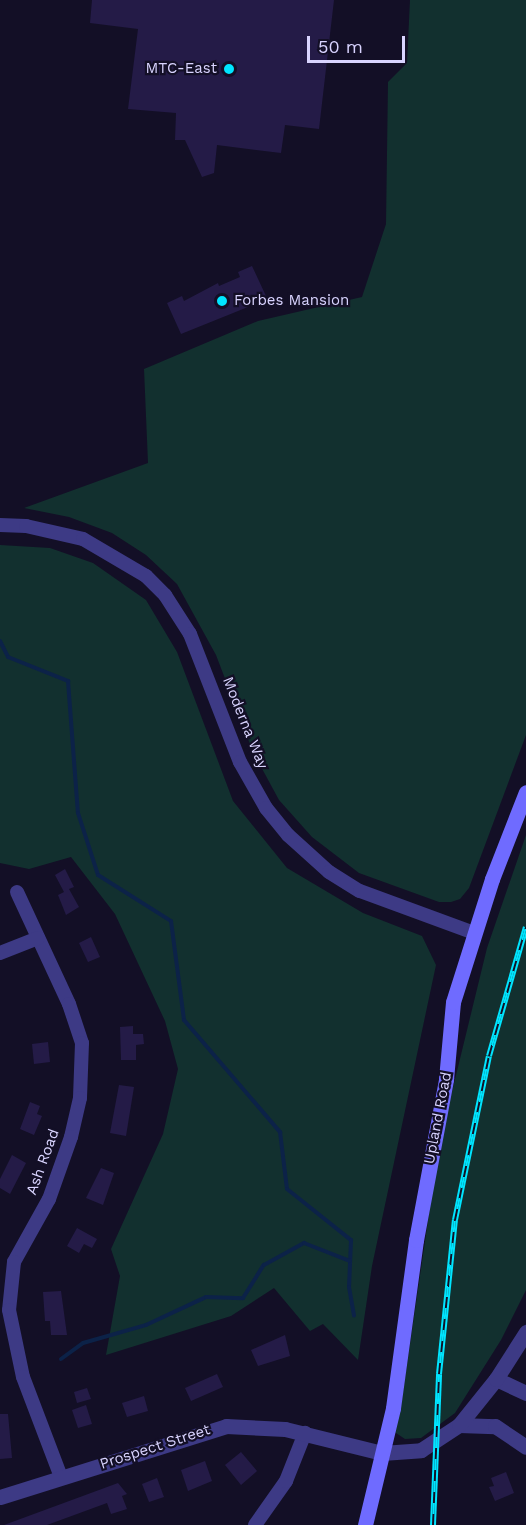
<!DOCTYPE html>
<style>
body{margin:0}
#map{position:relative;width:526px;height:1525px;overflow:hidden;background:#130f26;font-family:"Work Sans",sans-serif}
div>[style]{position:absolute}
.green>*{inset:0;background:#12302f}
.stream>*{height:4px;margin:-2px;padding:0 2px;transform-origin:2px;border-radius:2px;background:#0c2248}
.building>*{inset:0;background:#241b47}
.minor>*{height:14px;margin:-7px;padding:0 7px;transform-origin:7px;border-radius:7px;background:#3d3a85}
.tertiary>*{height:15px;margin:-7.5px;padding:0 7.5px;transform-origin:7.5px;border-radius:7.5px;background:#3d3a85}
.secondary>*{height:15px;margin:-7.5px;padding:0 7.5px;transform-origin:7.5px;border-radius:7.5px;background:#6f6bff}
.rail>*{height:6px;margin-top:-3px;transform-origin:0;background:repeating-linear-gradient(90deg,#130f26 0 11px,#00e5ff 0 22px);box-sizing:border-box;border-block:2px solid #00e5ff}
.dots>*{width:16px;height:16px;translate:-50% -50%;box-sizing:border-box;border:3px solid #130f26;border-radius:50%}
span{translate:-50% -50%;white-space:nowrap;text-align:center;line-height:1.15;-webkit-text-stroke:4.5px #130f26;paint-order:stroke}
.poi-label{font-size:15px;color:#d9d4ff}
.right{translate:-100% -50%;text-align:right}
.left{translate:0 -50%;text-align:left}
.street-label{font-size:15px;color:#d9d4ff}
.scale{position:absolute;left:307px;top:36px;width:98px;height:27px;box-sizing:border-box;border:3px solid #d9d4ff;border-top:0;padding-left:8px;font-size:18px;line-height:21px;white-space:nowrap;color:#d9d4ff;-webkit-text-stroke:4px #130f26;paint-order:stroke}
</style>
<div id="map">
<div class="green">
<i style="clip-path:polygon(410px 0,526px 0,526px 735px,469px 888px,460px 899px,451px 902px,439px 902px,359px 873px,312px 837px,279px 800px,253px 752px,216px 655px,177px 584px,146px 555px,112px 533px,69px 517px,24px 508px,148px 463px,144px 369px,258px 321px,362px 297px,386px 224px,388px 82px,407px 63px)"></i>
<i style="clip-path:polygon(0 545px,50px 548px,93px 563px,146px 600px,177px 652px,233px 801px,287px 868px,363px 913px,422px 936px,436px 965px,372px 1266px,358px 1360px,323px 1324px,310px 1331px,274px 1288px,231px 1316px,106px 1355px,120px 1276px,111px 1249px,163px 1134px,178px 1069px,165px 1021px,115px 914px,71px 857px,29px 869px,0 863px)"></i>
<i style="clip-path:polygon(526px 835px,526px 1290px,501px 1340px,455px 1413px,421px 1438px,405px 1439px,393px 1431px,400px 1413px,439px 1145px,487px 948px)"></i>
</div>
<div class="stream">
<i style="left:0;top:641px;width:18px;rotate:63deg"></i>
<i style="left:8px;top:657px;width:65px;rotate:21.8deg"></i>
<i style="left:68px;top:681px;width:132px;rotate:85.7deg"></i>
<i style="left:78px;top:813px;width:65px;rotate:72.1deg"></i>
<i style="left:98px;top:875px;width:86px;rotate:32.2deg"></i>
<i style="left:171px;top:921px;width:100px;rotate:82.5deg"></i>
<i style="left:184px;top:1020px;width:148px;rotate:49.4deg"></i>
<i style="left:280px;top:1132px;width:57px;rotate:83deg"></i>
<i style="left:287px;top:1189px;width:82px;rotate:38.6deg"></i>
<i style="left:351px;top:1240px;width:47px;rotate:92.4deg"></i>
<i style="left:349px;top:1287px;width:29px;rotate:80deg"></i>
<i style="left:61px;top:1359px;width:27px;rotate:-36deg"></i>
<i style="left:83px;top:1343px;width:66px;rotate:-15.9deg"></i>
<i style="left:146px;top:1325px;width:66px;rotate:-25deg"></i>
<i style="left:206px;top:1297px;width:37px;rotate:2deg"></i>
<i style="left:243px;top:1298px;width:39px;rotate:-58deg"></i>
<i style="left:264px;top:1265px;width:46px;rotate:-28.8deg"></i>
<i style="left:304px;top:1243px;width:49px;rotate:21.4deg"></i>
</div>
<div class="building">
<i style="clip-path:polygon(92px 0,334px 0,319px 129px,285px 125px,281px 153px,217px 145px,214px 173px,202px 177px,185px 140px,175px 140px,176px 113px,128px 109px,138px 29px,90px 23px)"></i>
<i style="clip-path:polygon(252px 266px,266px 296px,246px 305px,248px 307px,181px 334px,167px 303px,182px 296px,184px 301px,218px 283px,219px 286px,240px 277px,238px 272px)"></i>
<i style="clip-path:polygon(65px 869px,74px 887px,69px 889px,79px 907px,66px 915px,58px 895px,64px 892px,55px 875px)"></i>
<i style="clip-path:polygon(91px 937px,100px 957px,88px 962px,79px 943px)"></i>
<i style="clip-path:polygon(133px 1026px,133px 1034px,143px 1034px,144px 1044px,136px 1045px,136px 1060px,121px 1060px,120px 1027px)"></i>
<i style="clip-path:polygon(48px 1042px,50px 1062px,34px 1064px,32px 1044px)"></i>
<i style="clip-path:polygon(119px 1085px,134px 1087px,126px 1136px,110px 1133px)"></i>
<i style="clip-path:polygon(30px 1102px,40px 1106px,37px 1114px,42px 1116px,34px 1135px,20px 1129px)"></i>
<i style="clip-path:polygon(12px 1155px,26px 1163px,10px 1194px,0 1188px,0 1179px)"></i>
<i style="clip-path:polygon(101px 1168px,114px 1173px,103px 1205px,86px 1198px)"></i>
<i style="clip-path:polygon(77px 1228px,97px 1239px,92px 1248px,84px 1244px,79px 1253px,67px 1246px)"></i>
<i style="clip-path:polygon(61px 1291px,67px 1335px,51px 1335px,50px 1321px,45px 1321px,43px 1292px)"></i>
<i style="clip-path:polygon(285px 1335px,290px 1356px,258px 1366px,251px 1350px)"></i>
<i style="clip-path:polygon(217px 1374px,223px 1387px,191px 1401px,185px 1388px)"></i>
<i style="clip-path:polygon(87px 1388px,91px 1399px,77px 1403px,74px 1392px)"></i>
<i style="clip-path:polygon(144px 1396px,148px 1411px,127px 1417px,122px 1403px)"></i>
<i style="clip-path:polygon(86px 1405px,92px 1424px,78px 1428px,72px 1410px)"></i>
<i style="clip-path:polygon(0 1414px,8px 1414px,12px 1458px,0 1459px)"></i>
<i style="clip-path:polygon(241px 1452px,257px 1471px,241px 1485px,225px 1465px)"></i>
<i style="clip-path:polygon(205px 1461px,212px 1481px,188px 1491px,181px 1470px)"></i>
<i style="clip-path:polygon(506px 1472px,514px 1493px,495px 1501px,489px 1487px,494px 1486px,491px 1478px)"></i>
<i style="clip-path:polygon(157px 1478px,164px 1497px,149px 1502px,142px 1484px)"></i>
<i style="clip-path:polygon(118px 1483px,127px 1494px,122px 1496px,127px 1509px,111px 1514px,107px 1503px,47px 1525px,4px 1525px)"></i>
</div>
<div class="minor">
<i style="left:0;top:525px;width:26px;rotate:2deg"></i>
<i style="left:26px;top:526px;width:58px;rotate:12.8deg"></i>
<i style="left:83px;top:539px;width:73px;rotate:30.4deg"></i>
<i style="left:146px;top:576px;width:27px;rotate:45deg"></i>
<i style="left:165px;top:595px;width:46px;rotate:57.3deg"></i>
<i style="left:190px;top:634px;width:137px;rotate:68.7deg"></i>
<i style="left:240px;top:762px;width:53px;rotate:60.5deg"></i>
<i style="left:266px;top:808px;width:35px;rotate:51deg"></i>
<i style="left:288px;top:835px;width:55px;rotate:42.1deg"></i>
<i style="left:329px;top:872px;width:36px;rotate:32deg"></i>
<i style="left:360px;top:891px;width:121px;rotate:20.2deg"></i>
<i style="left:17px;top:892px;width:123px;rotate:65.1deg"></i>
<i style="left:69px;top:1004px;width:41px;rotate:71.6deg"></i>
<i style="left:82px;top:1043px;width:55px;rotate:92.1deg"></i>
<i style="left:80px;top:1098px;width:40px;rotate:103deg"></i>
<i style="left:71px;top:1137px;width:66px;rotate:109.5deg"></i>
<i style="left:49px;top:1199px;width:72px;rotate:119.1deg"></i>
<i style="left:14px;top:1262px;width:48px;rotate:95.9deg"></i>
<i style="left:9px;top:1310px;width:68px;rotate:78.2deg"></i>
<i style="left:23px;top:1377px;width:107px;rotate:69.2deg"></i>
<i style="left:0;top:953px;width:41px;rotate:-21.5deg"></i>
<i style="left:255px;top:1525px;width:54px;rotate:-54.8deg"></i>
<i style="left:286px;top:1481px;width:52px;rotate:-68.4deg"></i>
</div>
<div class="tertiary">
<i style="left:496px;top:1379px;width:33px;rotate:25deg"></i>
<i style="left:459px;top:1425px;width:36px;rotate:2deg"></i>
<i style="left:495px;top:1426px;width:37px;rotate:34deg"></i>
<i style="left:0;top:1497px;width:237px;rotate:-17.4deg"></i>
<i style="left:226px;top:1426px;width:59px;rotate:2.9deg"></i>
<i style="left:285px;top:1429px;width:100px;rotate:13.9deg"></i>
<i style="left:382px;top:1453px;width:39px;rotate:-4deg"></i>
<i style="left:421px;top:1450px;width:45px;rotate:-33.3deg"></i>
<i style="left:459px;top:1425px;width:59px;rotate:-51.2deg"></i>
<i style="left:496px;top:1379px;width:56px;rotate:-57.4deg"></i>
</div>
<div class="secondary">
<i style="left:365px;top:1525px;width:120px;rotate:-76.5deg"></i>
<i style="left:393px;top:1408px;width:170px;rotate:-82.2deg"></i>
<i style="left:416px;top:1240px;width:164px;rotate:-79.4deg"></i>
<i style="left:446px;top:1079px;width:77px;rotate:-84.8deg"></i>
<i style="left:453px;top:1002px;width:129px;rotate:-72.4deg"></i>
<i style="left:492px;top:879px;width:93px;rotate:-68.7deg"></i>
</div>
<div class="rail">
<i style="left:433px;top:1525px;width:151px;rotate:-87.7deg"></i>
<i style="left:439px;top:1374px;width:155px;rotate:-84.1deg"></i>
<i style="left:455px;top:1220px;width:167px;rotate:-78.3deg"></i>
<i style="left:489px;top:1056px;width:134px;rotate:-74deg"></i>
</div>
<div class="dots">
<i style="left:229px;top:69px;background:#00e5ff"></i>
<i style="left:222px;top:301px;background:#00e5ff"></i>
</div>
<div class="poi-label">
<span class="right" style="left:217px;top:69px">MTC-East</span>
<span class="left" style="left:234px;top:301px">Forbes Mansion</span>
</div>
<div class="street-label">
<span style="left:245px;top:723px;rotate:68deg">Moderna Way</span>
<span style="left:438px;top:1118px;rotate:-79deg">Upland Road</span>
<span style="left:43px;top:1162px;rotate:-70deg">Ash Road</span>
<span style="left:155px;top:1447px;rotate:-18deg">Prospect Street</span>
</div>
<div class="scale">50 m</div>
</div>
